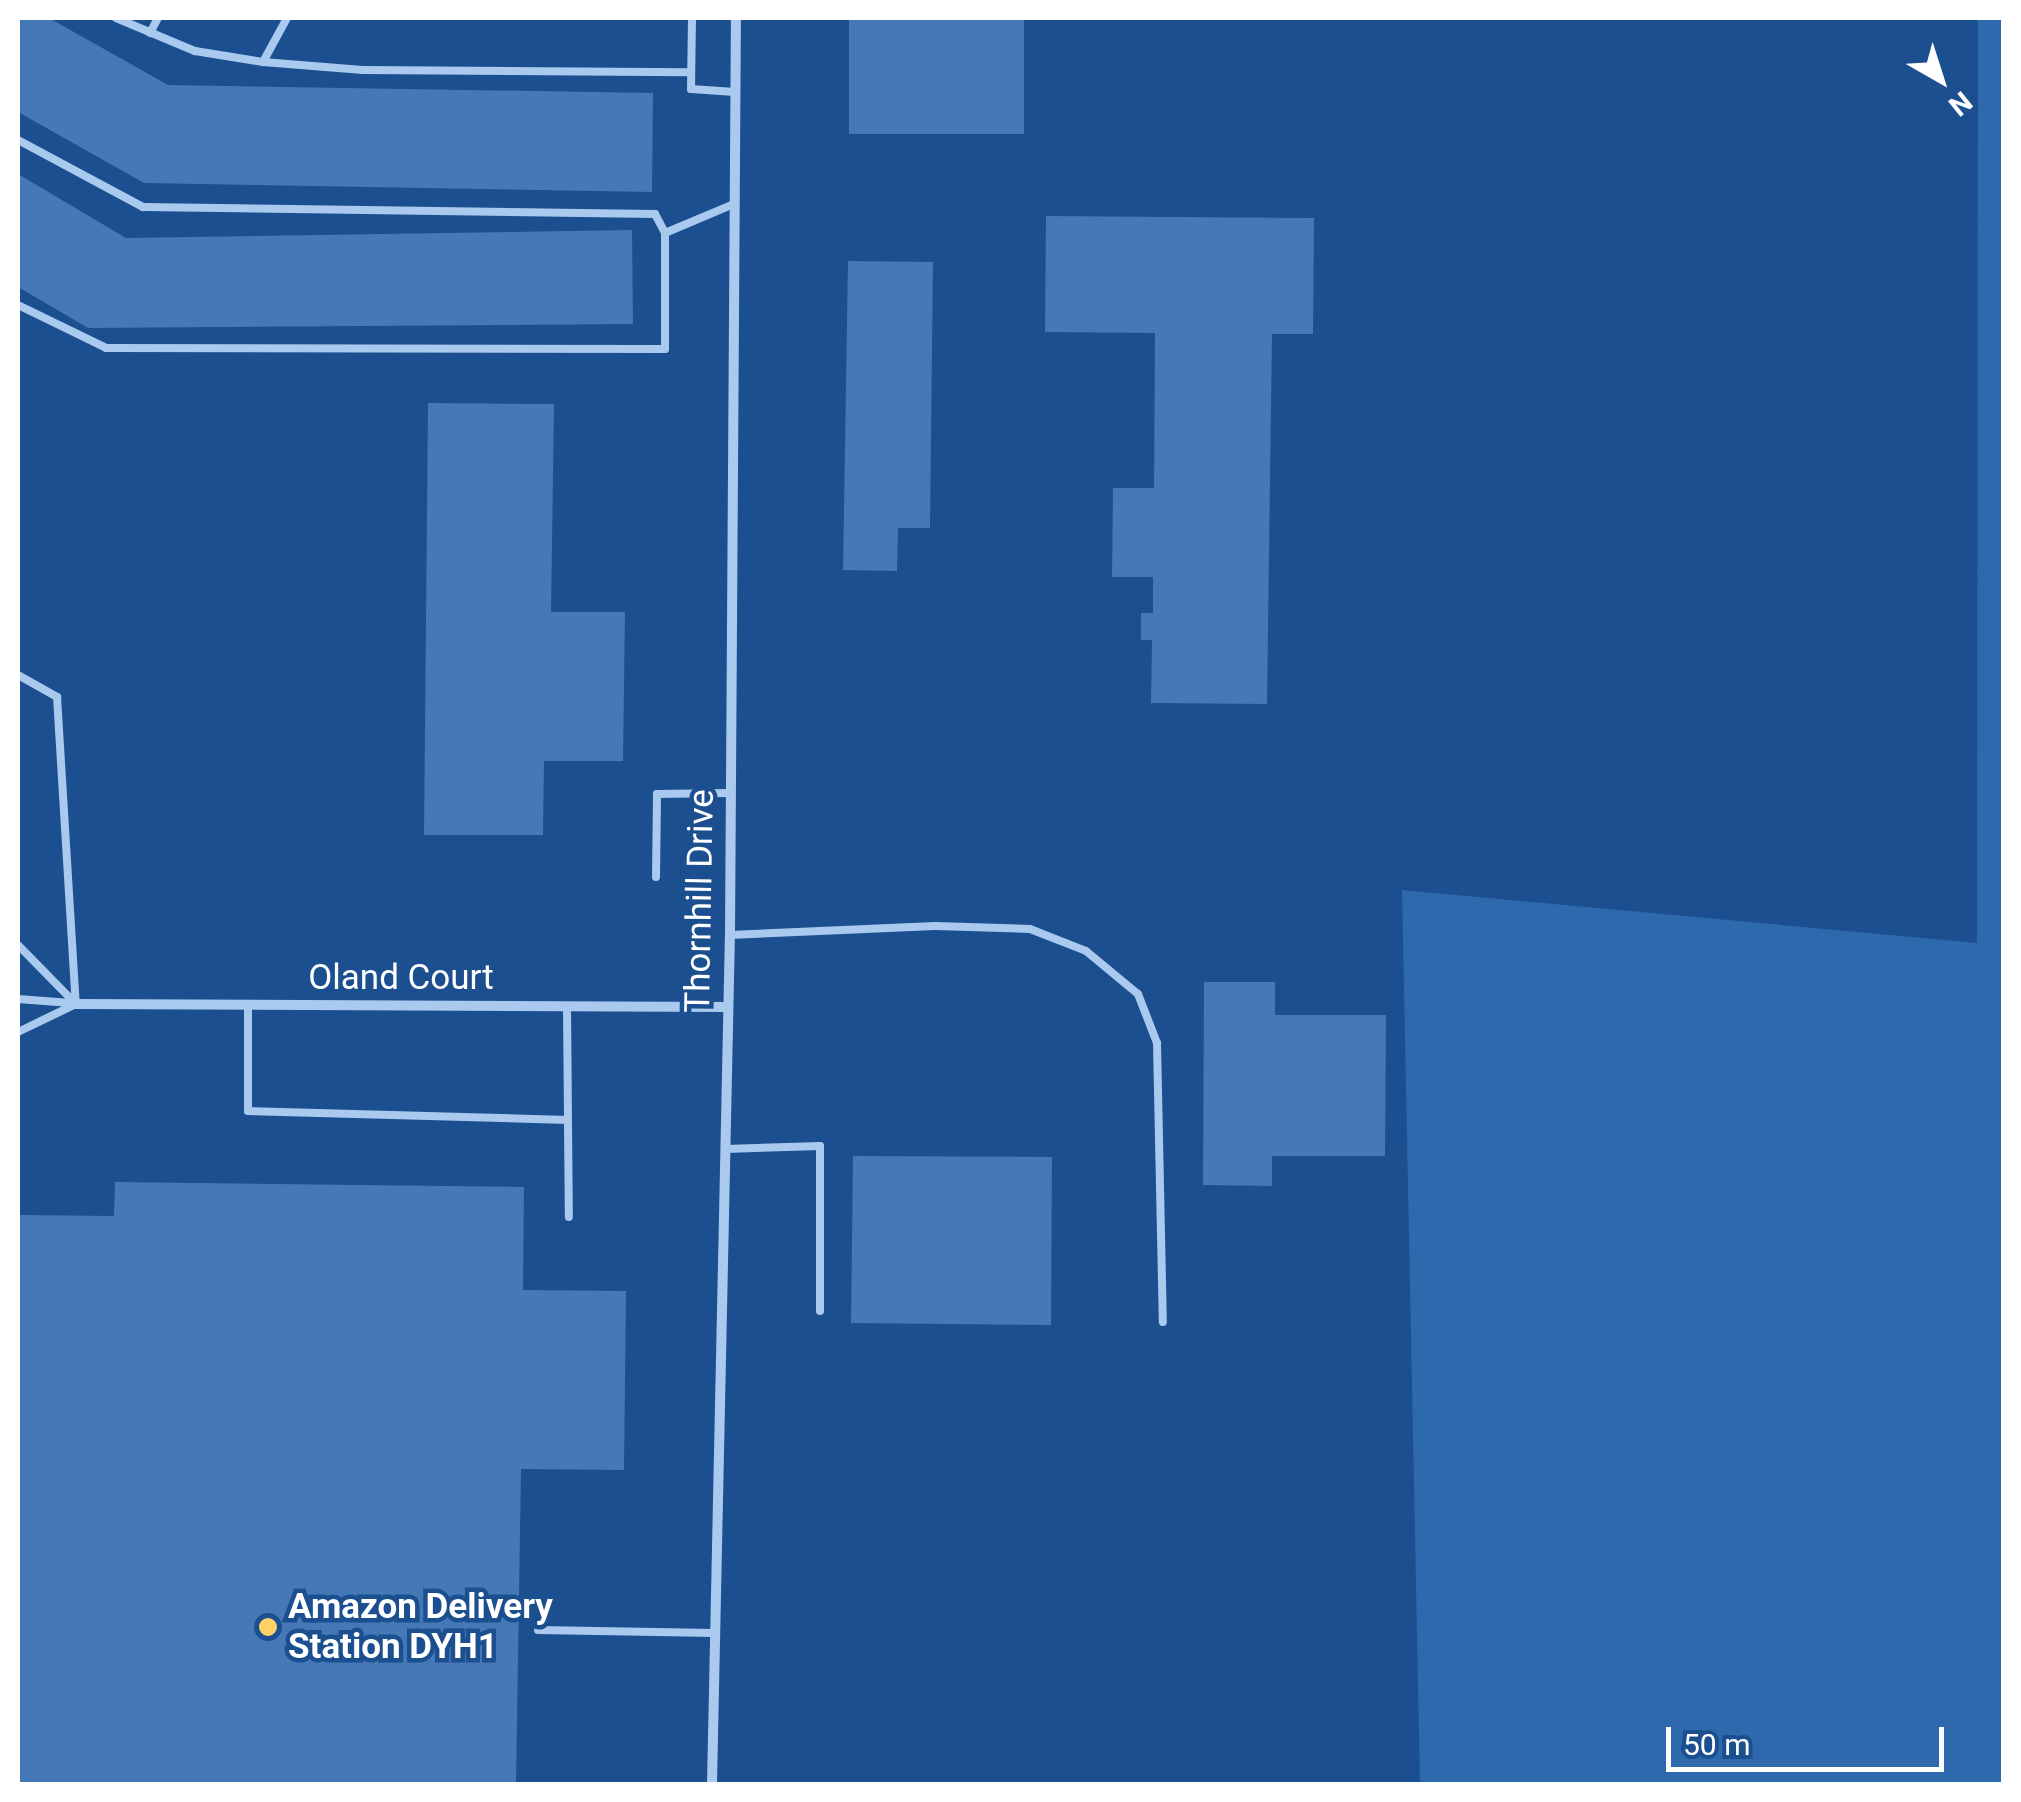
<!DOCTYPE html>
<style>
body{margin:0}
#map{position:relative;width:2021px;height:1802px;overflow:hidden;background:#1b4f8f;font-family:Roboto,sans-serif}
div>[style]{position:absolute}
.green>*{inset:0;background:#2e69ad}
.building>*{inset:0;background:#4478b7}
.service>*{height:8px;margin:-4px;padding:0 4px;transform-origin:4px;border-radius:4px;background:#a9c9ee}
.minor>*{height:10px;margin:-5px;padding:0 5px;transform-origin:5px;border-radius:5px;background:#a9c9ee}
.dots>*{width:28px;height:28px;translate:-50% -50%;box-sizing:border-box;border:5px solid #1b4f8f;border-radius:50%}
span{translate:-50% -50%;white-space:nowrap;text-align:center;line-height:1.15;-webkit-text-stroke:9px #1b4f8f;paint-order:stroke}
.street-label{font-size:35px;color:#fff}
.poi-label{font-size:35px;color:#fff;font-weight:700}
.left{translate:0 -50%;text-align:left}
.frame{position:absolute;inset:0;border:20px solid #fff;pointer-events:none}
.north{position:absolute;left:1891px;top:30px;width:100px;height:100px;-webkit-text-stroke:8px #1b4f8f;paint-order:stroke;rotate:141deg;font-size:28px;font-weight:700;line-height:40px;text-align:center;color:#fff}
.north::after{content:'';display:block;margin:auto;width:35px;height:45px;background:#fff;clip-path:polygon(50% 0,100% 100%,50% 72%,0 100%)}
.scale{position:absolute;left:1666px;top:1727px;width:278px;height:45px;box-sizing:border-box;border:5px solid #fff;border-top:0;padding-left:12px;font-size:30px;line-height:35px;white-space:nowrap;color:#fff;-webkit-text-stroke:8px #1b4f8f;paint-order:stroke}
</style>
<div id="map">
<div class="green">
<i style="clip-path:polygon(1978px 18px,2004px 18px,2003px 1784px,1420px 1784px,1402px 890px,1977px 943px)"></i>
</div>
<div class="building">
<i style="clip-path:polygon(18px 18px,49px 18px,168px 85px,653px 93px,652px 192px,144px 183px,18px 112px)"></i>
<i style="clip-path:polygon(849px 18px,1024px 18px,1024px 134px,849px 134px)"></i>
<i style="clip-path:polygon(18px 174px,126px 238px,632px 230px,633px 324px,88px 328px,18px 287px)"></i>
<i style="clip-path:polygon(1046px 216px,1314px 218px,1313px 334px,1272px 334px,1267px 704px,1151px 703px,1152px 640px,1141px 640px,1141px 613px,1153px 613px,1153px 577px,1112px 577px,1113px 488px,1154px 488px,1155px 333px,1045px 332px)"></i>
<i style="clip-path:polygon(848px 261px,933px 262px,930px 528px,898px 528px,897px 571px,843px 570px)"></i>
<i style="clip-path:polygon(428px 403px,554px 404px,551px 612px,625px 612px,623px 761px,544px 761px,543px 835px,424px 835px)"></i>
<i style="clip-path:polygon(1204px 982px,1275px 982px,1275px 1015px,1386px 1015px,1385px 1156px,1272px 1156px,1272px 1186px,1203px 1185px)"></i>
<i style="clip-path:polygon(853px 1156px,1052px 1157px,1051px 1325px,851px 1323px)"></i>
<i style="clip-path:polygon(115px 1182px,524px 1187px,523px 1290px,626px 1291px,624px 1470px,521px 1469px,516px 1784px,18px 1784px,18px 1215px,114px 1216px)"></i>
</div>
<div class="service">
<i style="left:116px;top:18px;width:86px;rotate:22.7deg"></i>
<i style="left:195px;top:51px;width:69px;rotate:9.2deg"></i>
<i style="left:263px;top:62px;width:100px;rotate:4.6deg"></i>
<i style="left:363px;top:70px;width:327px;rotate:0.4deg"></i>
<i style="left:692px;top:18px;width:71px;rotate:90.8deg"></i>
<i style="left:691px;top:89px;width:44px;rotate:3.9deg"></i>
<i style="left:150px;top:33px;width:17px;rotate:-62deg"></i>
<i style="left:263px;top:62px;width:50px;rotate:-61.4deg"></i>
<i style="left:18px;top:140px;width:142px;rotate:28.2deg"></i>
<i style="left:143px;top:207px;width:512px;rotate:0.78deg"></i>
<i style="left:655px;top:214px;width:21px;rotate:62deg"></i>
<i style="left:18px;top:305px;width:98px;rotate:26deg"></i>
<i style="left:106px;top:348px;width:559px;rotate:0.1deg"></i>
<i style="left:665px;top:349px;width:116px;rotate:-90deg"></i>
<i style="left:665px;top:233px;width:75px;rotate:-22.8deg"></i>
<i style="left:18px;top:675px;width:45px;rotate:29.4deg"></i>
<i style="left:57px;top:697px;width:308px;rotate:86.5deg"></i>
<i style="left:656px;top:877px;width:83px;rotate:-89.3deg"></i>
<i style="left:657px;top:794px;width:72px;rotate:-0.8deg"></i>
<i style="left:730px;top:935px;width:205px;rotate:-2.5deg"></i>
<i style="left:935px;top:926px;width:95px;rotate:1.8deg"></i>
<i style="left:1030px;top:929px;width:60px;rotate:21.4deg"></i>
<i style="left:1086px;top:951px;width:67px;rotate:39.6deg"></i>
<i style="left:1138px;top:994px;width:53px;rotate:68.8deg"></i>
<i style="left:1157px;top:1043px;width:279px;rotate:88.8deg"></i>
<i style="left:18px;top:945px;width:83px;rotate:45.5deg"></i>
<i style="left:18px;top:999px;width:53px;rotate:4.3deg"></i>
<i style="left:248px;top:1004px;width:107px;rotate:90deg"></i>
<i style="left:248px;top:1111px;width:320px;rotate:1.6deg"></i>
<i style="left:567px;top:1006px;width:211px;rotate:89.5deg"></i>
<i style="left:18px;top:1032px;width:64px;rotate:-25.8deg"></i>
<i style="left:725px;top:1149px;width:95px;rotate:-1.8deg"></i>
<i style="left:820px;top:1146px;width:165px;rotate:90deg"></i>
<i style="left:538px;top:1630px;width:177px;rotate:1deg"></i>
</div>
<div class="minor">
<i style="left:76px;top:1004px;width:650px;rotate:0.26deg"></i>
<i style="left:712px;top:1784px;width:849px;rotate:-88.79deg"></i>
<i style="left:730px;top:935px;width:917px;rotate:-89.63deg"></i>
</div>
<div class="dots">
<i style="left:268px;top:1627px;background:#ffd166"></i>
</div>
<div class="street-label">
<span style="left:700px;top:901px;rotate:-89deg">Thornhill Drive</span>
<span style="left:401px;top:978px">Oland Court</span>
</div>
<div class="poi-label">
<span class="left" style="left:288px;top:1627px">Amazon Delivery<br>Station DYH1</span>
</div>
<div class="frame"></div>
<div class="north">N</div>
<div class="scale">50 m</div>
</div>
